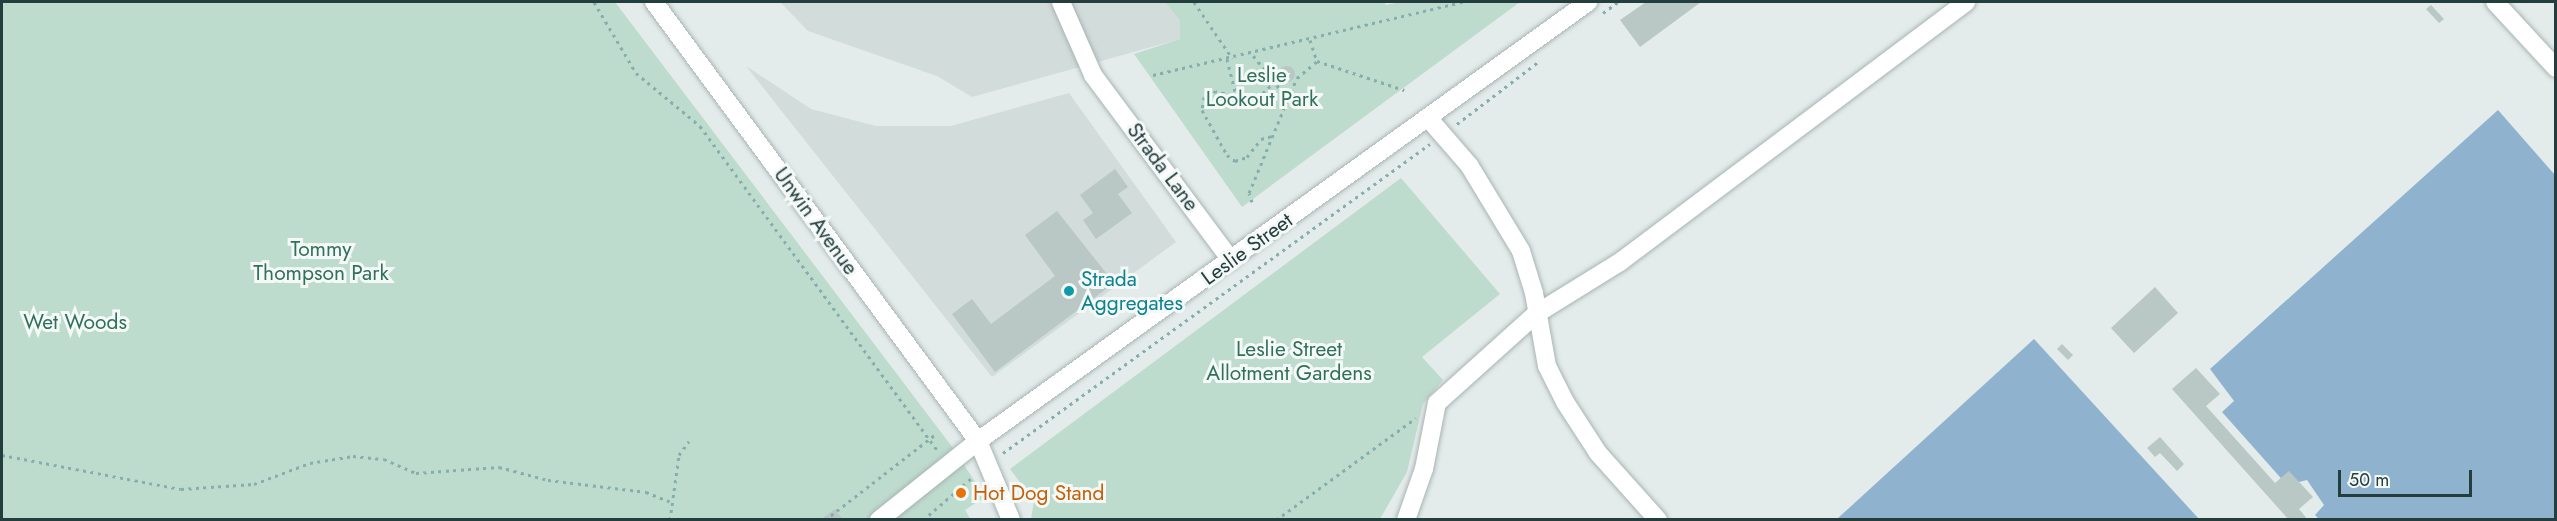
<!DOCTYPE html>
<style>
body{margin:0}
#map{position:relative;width:2557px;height:521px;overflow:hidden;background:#e4eceb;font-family:Jost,sans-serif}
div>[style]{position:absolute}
.built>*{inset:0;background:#d2dcda}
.green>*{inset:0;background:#bedcce}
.water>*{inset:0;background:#8fb3ce}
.building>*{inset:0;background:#b9c7c5}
.round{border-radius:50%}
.path>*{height:3px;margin-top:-1.5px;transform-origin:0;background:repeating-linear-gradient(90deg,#86aeac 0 3px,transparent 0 7.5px)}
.roads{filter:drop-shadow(0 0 2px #a7b4b3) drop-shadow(0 0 2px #a7b4b3)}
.minor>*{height:18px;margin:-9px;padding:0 9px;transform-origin:9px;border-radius:9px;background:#fff}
.path-bridge>*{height:3px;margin-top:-1.5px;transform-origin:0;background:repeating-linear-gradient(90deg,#86aeac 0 3px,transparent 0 7.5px)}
.dots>*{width:16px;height:16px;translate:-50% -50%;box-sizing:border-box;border:3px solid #f4f9f8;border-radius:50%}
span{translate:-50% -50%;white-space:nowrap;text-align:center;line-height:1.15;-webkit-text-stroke:6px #f4f9f8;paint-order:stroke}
.park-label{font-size:21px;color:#31715b}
.street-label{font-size:21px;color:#243d3d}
.culture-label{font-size:21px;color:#0d838f}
.left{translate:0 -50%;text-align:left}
.food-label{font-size:21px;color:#c56008}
.frame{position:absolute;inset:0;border:3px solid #243d3d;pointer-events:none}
.scale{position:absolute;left:2338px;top:470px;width:134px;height:27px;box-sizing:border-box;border:3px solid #243d3d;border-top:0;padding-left:8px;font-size:18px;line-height:21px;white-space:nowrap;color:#243d3d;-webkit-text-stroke:4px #f4f9f8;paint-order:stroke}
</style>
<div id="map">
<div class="built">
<i style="clip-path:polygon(780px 2px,1165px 2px,1180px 21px,1180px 39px,972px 97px,937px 76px,808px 31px)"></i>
<i style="clip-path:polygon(746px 66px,811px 109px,876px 126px,951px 126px,1069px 93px,1176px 242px,992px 377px)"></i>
</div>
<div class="green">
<i style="clip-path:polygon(2px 2px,615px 2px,953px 448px,985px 497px,965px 510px,971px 520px,2px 519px)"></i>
<i style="clip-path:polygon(1165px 2px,1384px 2px,1386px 5px,1401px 2px,1520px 2px,1242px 207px,1134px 54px,1180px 39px,1180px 21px)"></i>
<i style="clip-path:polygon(1401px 178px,1500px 294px,1422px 357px,1443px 380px,1423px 404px,1407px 472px,1380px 519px,1031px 519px,1034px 501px,1010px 469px)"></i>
</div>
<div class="water">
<i style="clip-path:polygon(2498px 110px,2555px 175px,2555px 519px,2319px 519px,2315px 515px,2324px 505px,2307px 480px,2287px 485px,2222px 412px,2234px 401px,2210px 369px)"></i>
<i style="clip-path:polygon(2034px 339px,2199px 519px,1837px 519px)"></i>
</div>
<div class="building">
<i style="clip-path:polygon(1646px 2px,1701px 2px,1640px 47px,1620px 20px)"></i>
<i style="clip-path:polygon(2431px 5px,2444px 19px,2439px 23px,2426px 9px)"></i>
<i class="round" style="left:1279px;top:66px;width:16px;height:16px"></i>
<i style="clip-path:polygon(1115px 169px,1128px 187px,1118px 194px,1132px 213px,1096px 239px,1083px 220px,1093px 213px,1080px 195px)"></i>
<i style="clip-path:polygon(1057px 211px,1114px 283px,995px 372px,952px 314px,972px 299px,991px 324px,1055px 276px,1025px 235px)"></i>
<i style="clip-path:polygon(2155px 287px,2178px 313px,2134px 353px,2111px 328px)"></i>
<i style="clip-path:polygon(2062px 344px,2073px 355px,2068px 360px,2057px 349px)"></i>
<i style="clip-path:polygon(2196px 368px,2220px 394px,2206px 406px,2275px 483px,2289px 471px,2313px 497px,2299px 509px,2308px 520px,2289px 520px,2172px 389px)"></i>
<i style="clip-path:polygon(2160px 437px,2184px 464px,2177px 471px,2160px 453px,2155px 457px,2147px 448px)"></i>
<i style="clip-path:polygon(835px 509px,843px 520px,820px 520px)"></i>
</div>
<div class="path">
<i style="left:594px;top:2px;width:82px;rotate:59.4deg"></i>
<i style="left:636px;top:73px;width:83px;rotate:39.6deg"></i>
<i style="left:700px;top:126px;width:404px;rotate:53.8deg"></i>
<i style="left:1194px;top:2px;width:68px;rotate:55.8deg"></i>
<i style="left:1603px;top:13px;width:19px;rotate:-36deg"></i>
<i style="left:1310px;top:40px;width:22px;rotate:72deg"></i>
<i style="left:1317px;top:61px;width:92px;rotate:18.4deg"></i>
<i style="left:1227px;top:59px;width:37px;rotate:76deg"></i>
<i style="left:1153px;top:75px;width:318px;rotate:-13.3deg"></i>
<i style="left:1257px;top:98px;width:11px;rotate:175deg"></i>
<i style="left:1246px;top:99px;width:31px;rotate:-165deg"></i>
<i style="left:1216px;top:91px;width:13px;rotate:153deg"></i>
<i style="left:1204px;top:97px;width:13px;rotate:99deg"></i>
<i style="left:1202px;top:110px;width:51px;rotate:60.9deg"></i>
<i style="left:1227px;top:155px;width:10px;rotate:37deg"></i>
<i style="left:1235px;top:161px;width:13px;rotate:-18deg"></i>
<i style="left:1247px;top:157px;width:23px;rotate:-52deg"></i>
<i style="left:1261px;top:139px;width:11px;rotate:-15deg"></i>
<i style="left:1288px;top:99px;width:23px;rotate:-67deg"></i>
<i style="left:1297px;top:78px;width:26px;rotate:-40deg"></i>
<i style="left:1457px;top:124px;width:102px;rotate:-37.4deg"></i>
<i style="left:1252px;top:202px;width:9px;rotate:-108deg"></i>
<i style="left:1249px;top:193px;width:102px;rotate:-67.5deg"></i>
<i style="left:1288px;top:99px;width:58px;rotate:-128.7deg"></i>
<i style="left:1003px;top:453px;width:527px;rotate:-35.89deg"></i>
<i style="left:2px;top:455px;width:182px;rotate:10.8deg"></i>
<i style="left:181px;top:489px;width:73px;rotate:-3.9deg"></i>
<i style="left:254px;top:484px;width:60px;rotate:-20.6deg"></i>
<i style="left:310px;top:463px;width:44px;rotate:-9.2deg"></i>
<i style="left:353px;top:456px;width:31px;rotate:6deg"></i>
<i style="left:384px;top:459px;width:35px;rotate:24deg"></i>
<i style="left:416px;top:473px;width:83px;rotate:-4.1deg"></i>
<i style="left:499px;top:467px;width:51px;rotate:14.9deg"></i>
<i style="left:548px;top:480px;width:99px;rotate:7deg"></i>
<i style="left:646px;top:492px;width:27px;rotate:22deg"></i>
<i style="left:670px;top:520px;width:66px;rotate:-82.1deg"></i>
<i style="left:679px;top:455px;width:17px;rotate:-54deg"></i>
<i style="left:825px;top:520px;width:140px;rotate:-37.8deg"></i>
<i style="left:923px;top:520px;width:67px;rotate:-40.8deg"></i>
<i style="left:1276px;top:520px;width:173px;rotate:-36.1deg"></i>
</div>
<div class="roads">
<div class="minor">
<i style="left:654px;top:2px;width:546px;rotate:53.57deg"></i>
<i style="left:978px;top:441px;width:86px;rotate:67.3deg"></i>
<i style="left:1061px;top:2px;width:80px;rotate:66.3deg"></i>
<i style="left:1093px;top:75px;width:231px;rotate:53.3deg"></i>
<i style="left:2495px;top:2px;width:90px;rotate:47.3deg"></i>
<i style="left:1429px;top:119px;width:61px;rotate:49deg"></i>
<i style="left:1469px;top:165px;width:100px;rotate:58.8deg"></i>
<i style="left:1521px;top:251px;width:44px;rotate:72.8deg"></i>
<i style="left:1534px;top:293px;width:74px;rotate:79.9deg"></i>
<i style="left:1547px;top:366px;width:40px;rotate:63.4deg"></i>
<i style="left:1565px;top:402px;width:61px;rotate:57.1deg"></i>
<i style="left:1598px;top:453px;width:90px;rotate:48.2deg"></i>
<i style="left:879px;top:520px;width:127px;rotate:-38.6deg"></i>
<i style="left:978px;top:441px;width:752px;rotate:-35.74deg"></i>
<i style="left:1406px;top:520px;width:54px;rotate:-70.6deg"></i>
<i style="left:1424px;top:469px;width:67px;rotate:-78.9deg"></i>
<i style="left:1437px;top:403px;width:133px;rotate:-42deg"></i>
<i style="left:1536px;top:314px;width:99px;rotate:-31.8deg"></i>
<i style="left:1620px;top:262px;width:433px;rotate:-36.9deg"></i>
</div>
</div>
<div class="path-bridge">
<i style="left:1257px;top:98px;width:31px;rotate:-42deg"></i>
</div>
<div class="dots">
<i style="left:1069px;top:291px;background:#0f9aa8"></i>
<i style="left:961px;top:493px;background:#e8710a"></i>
</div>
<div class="park-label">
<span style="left:1262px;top:87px">Leslie<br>Lookout Park</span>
<span style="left:321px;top:261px">Tommy<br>Thompson Park</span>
<span style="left:75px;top:322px">Wet Woods</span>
<span style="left:1289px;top:361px">Leslie Street<br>Allotment Gardens</span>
</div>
<div class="street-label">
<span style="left:1163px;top:167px;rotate:53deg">Strada Lane</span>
<span style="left:816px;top:221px;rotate:54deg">Unwin Avenue</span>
<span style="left:1247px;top:249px;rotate:-36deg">Leslie Street</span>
</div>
<div class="culture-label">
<span class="left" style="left:1081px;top:291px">Strada<br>Aggregates</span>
</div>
<div class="food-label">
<span class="left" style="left:973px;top:493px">Hot Dog Stand</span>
</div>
<div class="frame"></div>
<div class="scale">50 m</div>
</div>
